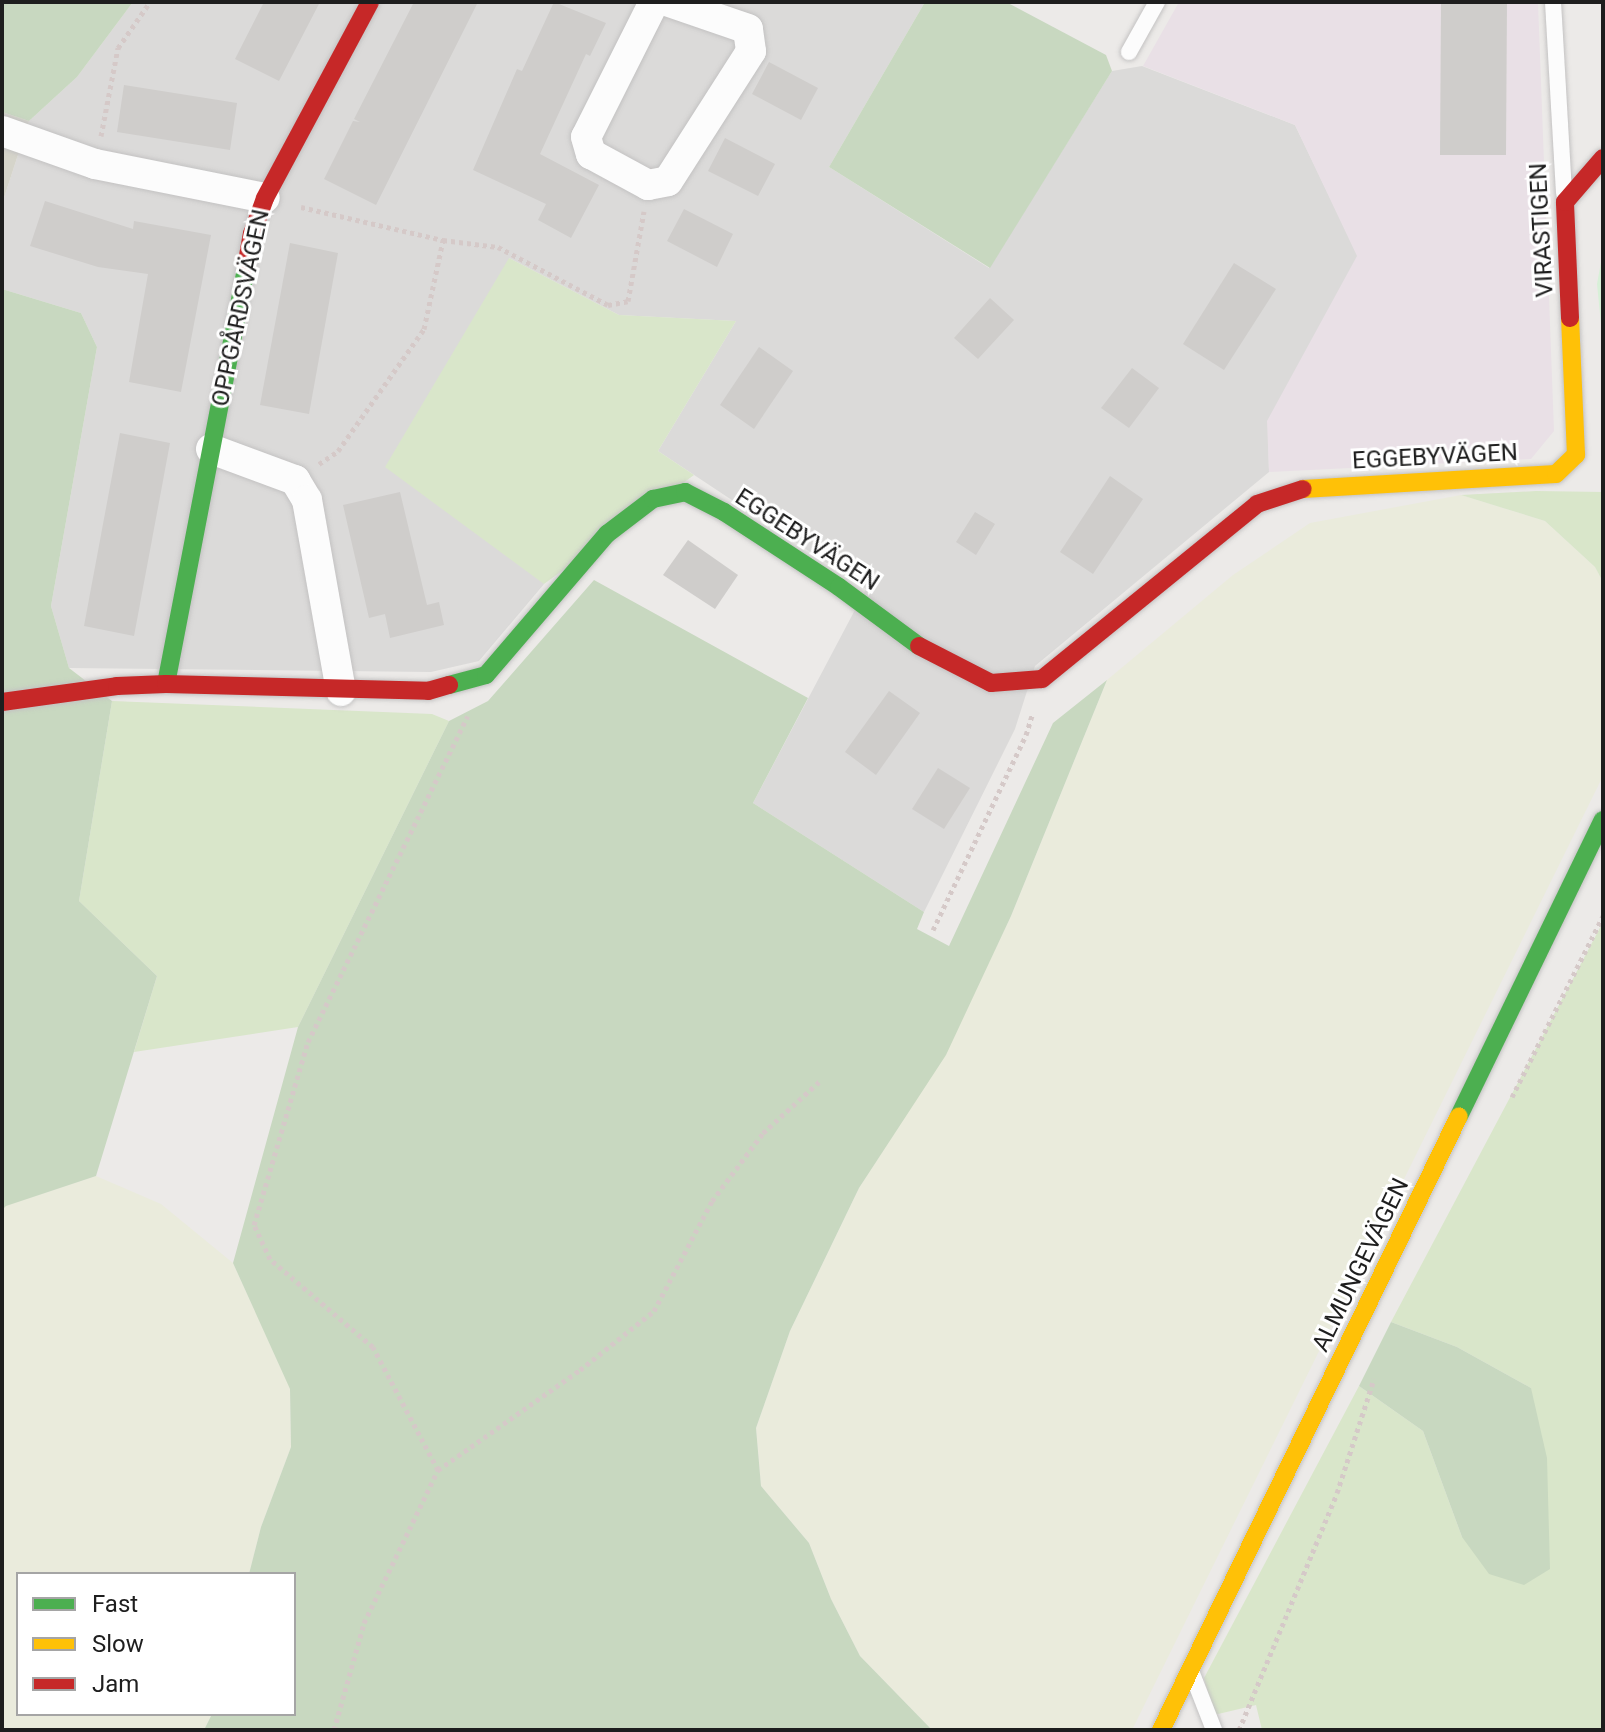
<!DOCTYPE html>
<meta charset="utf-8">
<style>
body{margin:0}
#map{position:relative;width:1605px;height:1732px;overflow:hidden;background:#eceae8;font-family:Roboto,sans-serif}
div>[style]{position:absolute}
.residential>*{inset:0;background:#dbdad9}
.industrial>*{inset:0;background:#e9e0e6}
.construction>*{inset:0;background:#d5d4ca}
.farmland>*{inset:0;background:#eaebdc}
.grass>*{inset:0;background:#d9e6ca}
.forest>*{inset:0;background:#c8d8c0}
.park>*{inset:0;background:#d8f0d8}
.building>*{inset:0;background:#cfcdcb}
.path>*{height:5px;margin-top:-2.5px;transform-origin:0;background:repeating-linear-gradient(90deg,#d5c9c8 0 4px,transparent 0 8px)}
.roads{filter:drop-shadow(0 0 2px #c3c2c2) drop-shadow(0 0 2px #c3c2c2)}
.lane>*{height:16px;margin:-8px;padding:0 8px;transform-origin:8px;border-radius:8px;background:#fcfcfc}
.street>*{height:30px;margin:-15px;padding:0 15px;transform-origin:15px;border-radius:15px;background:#fcfcfc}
.fast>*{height:18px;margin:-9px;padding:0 9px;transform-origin:9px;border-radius:9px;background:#4caf50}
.slow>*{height:18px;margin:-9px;padding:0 9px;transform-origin:9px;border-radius:9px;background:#ffc107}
.jam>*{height:18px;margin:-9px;padding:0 9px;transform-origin:9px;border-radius:9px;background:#c62828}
span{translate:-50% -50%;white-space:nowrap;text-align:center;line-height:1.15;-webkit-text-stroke:6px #fff;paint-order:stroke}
.street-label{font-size:24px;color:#1e1e1e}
.frame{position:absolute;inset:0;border:4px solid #1e1e1e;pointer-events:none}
.legend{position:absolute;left:16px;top:1572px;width:280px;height:144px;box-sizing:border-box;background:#fff;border:2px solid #a5a5a5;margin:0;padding:10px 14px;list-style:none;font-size:24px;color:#1e1e1e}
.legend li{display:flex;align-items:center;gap:16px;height:40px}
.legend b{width:40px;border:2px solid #a5a5a5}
</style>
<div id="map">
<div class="residential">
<i style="clip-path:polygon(133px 2px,925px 2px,829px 167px,989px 268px,1112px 71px,1142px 66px,1295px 125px,1358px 256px,1268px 421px,1269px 472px,1035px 666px,1015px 729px,924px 912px,753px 803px,866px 589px,658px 451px,736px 321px,619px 315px,509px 258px,544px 584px,479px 661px,431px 672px,69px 668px,51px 606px,97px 347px,81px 313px,2px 289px,2px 204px,29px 121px,77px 77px)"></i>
</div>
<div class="industrial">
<i style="clip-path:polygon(1179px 2px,1538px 2px,1554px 431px,1531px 459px,1269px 472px,1267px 421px,1357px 256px,1295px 125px,1143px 66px)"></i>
</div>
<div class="construction">
<i style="clip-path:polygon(2px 112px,29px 121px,2px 204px)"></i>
</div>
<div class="farmland">
<i style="clip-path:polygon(1461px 495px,1545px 521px,1595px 567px,1603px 582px,1603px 776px,1132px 1730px,932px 1730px,860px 1656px,831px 1599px,809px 1543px,761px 1486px,756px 1428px,790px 1331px,859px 1188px,945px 1055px,1011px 916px,1107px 680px,1233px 575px,1310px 523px)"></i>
<i style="clip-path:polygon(96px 1176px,161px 1204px,233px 1263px,290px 1388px,291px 1447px,261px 1527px,249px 1574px,18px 1574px,18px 1714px,212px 1714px,204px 1730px,2px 1730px,2px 1210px,5px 1206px)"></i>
</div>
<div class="grass">
<i style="clip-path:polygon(509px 258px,619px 315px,736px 321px,658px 451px,694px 475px,544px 584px,385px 467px)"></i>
<i style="clip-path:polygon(1536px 491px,1603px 492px,1603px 582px,1595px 567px,1545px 521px,1461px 495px)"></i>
<i style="clip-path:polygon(112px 701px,432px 714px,449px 721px,298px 1027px,134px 1052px,157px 976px,79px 901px)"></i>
<i style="clip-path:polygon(1603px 922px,1603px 1730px,1262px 1730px,1256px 1705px,1214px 1715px,1204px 1678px,1359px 1386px,1423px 1431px,1462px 1537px,1531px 1388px,1457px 1347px,1391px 1322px)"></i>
</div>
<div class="forest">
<i style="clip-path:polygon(2px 2px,133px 2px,77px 77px,29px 121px,2px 112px)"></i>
<i style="clip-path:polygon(925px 2px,1006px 2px,1106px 55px,1112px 71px,990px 268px,829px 167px)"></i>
<i style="clip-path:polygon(2px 289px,81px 313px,97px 347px,51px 606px,69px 668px,112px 701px,79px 901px,157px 976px,96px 1176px,6px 1206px,2px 1210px)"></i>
<i style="clip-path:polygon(594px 580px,808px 698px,753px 803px,924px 912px,917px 929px,949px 946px,1053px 723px,1107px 680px,1011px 916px,946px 1055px,859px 1188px,790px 1331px,756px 1428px,761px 1486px,809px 1543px,831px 1599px,860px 1656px,932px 1730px,204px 1730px,212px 1714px,294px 1714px,294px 1574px,249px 1574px,261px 1527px,291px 1447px,290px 1389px,233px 1263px,298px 1027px,449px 721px,488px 701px)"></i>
<i style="clip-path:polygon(1391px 1322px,1457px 1347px,1531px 1388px,1547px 1458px,1550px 1569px,1524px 1585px,1489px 1574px,1462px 1537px,1423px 1431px,1359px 1386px)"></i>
</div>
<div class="park">
<i style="clip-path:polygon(1603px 251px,1603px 344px,1597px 284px)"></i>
</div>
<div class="building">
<i style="clip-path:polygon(264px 2px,320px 2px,279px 81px,235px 59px)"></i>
<i style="clip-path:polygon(414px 2px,478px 2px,376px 205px,324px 179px,353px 121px,360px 122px,354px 119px)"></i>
<i style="clip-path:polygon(554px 2px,606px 23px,590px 56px,586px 54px,540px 154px,599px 185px,571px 238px,538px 220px,546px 204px,473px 170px,517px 69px,522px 71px)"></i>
<i style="clip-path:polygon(1441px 2px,1507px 2px,1506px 155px,1440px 155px)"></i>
<i style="clip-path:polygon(769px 62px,818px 88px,801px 120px,752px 94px)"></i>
<i style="clip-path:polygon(124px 85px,237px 103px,230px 150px,117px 132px)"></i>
<i style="clip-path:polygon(725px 138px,775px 164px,758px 196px,708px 171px)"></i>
<i style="clip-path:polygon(45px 201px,133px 229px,134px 221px,211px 235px,181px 392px,129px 382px,148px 274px,98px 267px,30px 246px)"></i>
<i style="clip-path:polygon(684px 209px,733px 234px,717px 267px,667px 241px)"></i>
<i style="clip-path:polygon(290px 243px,338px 253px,309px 414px,260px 405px)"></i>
<i style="clip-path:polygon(1234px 263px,1276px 289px,1224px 370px,1183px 344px)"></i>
<i style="clip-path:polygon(990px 298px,1014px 320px,978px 359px,954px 338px)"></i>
<i style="clip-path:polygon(759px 347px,793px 371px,754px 429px,720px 405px)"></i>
<i style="clip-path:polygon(1132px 368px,1159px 388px,1129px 428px,1101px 408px)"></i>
<i style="clip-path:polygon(120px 433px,170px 443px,134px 636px,84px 626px)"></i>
<i style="clip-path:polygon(1110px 476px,1143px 499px,1093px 574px,1060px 552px)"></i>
<i style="clip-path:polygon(400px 492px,427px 605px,439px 602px,444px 625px,390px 638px,385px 614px,369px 618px,343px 505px)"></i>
<i style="clip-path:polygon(975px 512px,995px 524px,976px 555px,956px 542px)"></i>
<i style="clip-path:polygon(688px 540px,738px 575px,715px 609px,663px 575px)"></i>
<i style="clip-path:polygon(889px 691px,920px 713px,876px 775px,845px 752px)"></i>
<i style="clip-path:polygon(938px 768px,970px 788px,944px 829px,912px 809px)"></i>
</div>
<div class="path">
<i style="left:101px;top:136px;width:90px;rotate:-79.1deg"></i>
<i style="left:118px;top:48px;width:56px;rotate:-55.2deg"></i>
<i style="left:301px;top:207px;width:146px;rotate:13.1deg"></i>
<i style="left:443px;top:240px;width:55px;rotate:7.3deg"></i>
<i style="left:498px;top:247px;width:124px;rotate:27.8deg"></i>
<i style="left:608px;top:305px;width:20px;rotate:-11deg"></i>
<i style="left:628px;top:301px;width:91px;rotate:-79.9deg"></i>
<i style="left:319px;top:464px;width:23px;rotate:-34deg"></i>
<i style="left:338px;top:451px;width:149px;rotate:-54.8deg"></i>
<i style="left:424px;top:329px;width:91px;rotate:-77.9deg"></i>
<i style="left:933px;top:930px;width:216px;rotate:-64.5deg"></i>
<i style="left:1026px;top:735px;width:21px;rotate:-73deg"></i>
<i style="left:1512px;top:1097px;width:203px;rotate:-63.3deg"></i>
<i style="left:438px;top:1470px;width:174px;rotate:-35.2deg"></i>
<i style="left:580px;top:1370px;width:95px;rotate:-38.6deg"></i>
<i style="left:654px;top:1311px;width:124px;rotate:-62.2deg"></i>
<i style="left:712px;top:1201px;width:85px;rotate:-53.1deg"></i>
<i style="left:763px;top:1133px;width:77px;rotate:-42.4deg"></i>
<i style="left:334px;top:1730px;width:111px;rotate:-74.3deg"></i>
<i style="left:364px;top:1623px;width:170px;rotate:-64.2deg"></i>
<i style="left:438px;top:1470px;width:139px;rotate:-117.9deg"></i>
<i style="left:373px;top:1347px;width:135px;rotate:-139.5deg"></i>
<i style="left:270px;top:1259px;width:38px;rotate:-115deg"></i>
<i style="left:254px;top:1225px;width:191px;rotate:-73.6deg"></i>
<i style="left:308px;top:1042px;width:363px;rotate:-63.9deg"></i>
<i style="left:1239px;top:1730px;width:256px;rotate:-67.5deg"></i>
<i style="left:1337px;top:1493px;width:120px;rotate:-72deg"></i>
</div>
<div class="roads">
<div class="lane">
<i style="left:1553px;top:2px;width:191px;rotate:86.7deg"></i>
<i style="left:1129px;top:52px;width:57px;rotate:-60.8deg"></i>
<i style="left:1193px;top:1676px;width:58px;rotate:68.7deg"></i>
</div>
<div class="street">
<i style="left:654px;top:2px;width:151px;rotate:116.7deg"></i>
<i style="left:586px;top:137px;width:18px;rotate:74deg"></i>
<i style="left:591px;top:154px;width:65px;rotate:28.5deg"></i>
<i style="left:648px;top:185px;width:20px;rotate:-11deg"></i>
<i style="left:668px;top:181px;width:154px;rotate:-57.4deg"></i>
<i style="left:751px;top:51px;width:22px;rotate:-98deg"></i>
<i style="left:748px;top:29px;width:83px;rotate:-161.1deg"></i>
<i style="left:2px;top:131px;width:99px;rotate:19.5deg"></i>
<i style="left:95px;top:164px;width:173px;rotate:11.3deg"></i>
<i style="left:211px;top:449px;width:90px;rotate:20.3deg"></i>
<i style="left:295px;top:480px;width:23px;rotate:59deg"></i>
<i style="left:307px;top:500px;width:194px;rotate:79.9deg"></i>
</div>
<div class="fast">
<i style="left:166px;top:684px;width:425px;rotate:-79.1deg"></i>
<i style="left:449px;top:685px;width:38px;rotate:-15deg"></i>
<i style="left:486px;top:675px;width:186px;rotate:-49.4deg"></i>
<i style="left:607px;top:534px;width:58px;rotate:-37.3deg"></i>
<i style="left:653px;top:499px;width:33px;rotate:-12deg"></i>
<i style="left:685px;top:492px;width:44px;rotate:27.1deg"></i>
<i style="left:724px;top:512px;width:137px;rotate:33.1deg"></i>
<i style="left:839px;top:587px;width:99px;rotate:36.4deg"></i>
<i style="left:1459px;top:1116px;width:329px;rotate:-64.1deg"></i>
</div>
<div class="slow">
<i style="left:1303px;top:489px;width:253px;rotate:-3.4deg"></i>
<i style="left:1556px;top:474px;width:28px;rotate:-44deg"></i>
<i style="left:1576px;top:455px;width:137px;rotate:-92.5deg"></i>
<i style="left:1161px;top:1730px;width:682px;rotate:-64.11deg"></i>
</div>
<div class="jam">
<i style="left:246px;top:267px;width:34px;rotate:-80deg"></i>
<i style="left:252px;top:234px;width:38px;rotate:-70deg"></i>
<i style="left:265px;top:198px;width:222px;rotate:-61.8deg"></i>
<i style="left:1570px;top:318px;width:116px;rotate:-92.5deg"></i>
<i style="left:1565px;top:202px;width:58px;rotate:-49.2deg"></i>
<i style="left:919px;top:646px;width:81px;rotate:27.2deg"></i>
<i style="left:991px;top:683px;width:51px;rotate:-4.5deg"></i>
<i style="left:1042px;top:679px;width:277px;rotate:-39.1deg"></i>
<i style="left:1257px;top:504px;width:48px;rotate:-18.1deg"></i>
<i style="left:2px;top:702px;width:116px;rotate:-7.9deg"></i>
<i style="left:117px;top:686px;width:49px;rotate:-2.3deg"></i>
<i style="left:166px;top:684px;width:262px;rotate:1.5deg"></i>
<i style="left:428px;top:691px;width:22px;rotate:-16deg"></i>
</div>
</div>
<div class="street-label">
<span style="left:1542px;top:230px;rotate:-93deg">VIRASTIGEN</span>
<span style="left:241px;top:308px;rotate:-78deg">OPPGÅRDSVÄGEN</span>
<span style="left:1435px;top:457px;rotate:-3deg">EGGEBYVÄGEN</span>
<span style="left:807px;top:540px;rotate:33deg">EGGEBYVÄGEN</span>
<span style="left:1361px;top:1265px;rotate:-64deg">ALMUNGEVÄGEN</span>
</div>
<div class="frame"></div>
<ul class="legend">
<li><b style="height:10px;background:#4caf50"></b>Fast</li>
<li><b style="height:10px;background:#ffc107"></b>Slow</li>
<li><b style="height:10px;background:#c62828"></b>Jam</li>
</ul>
</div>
